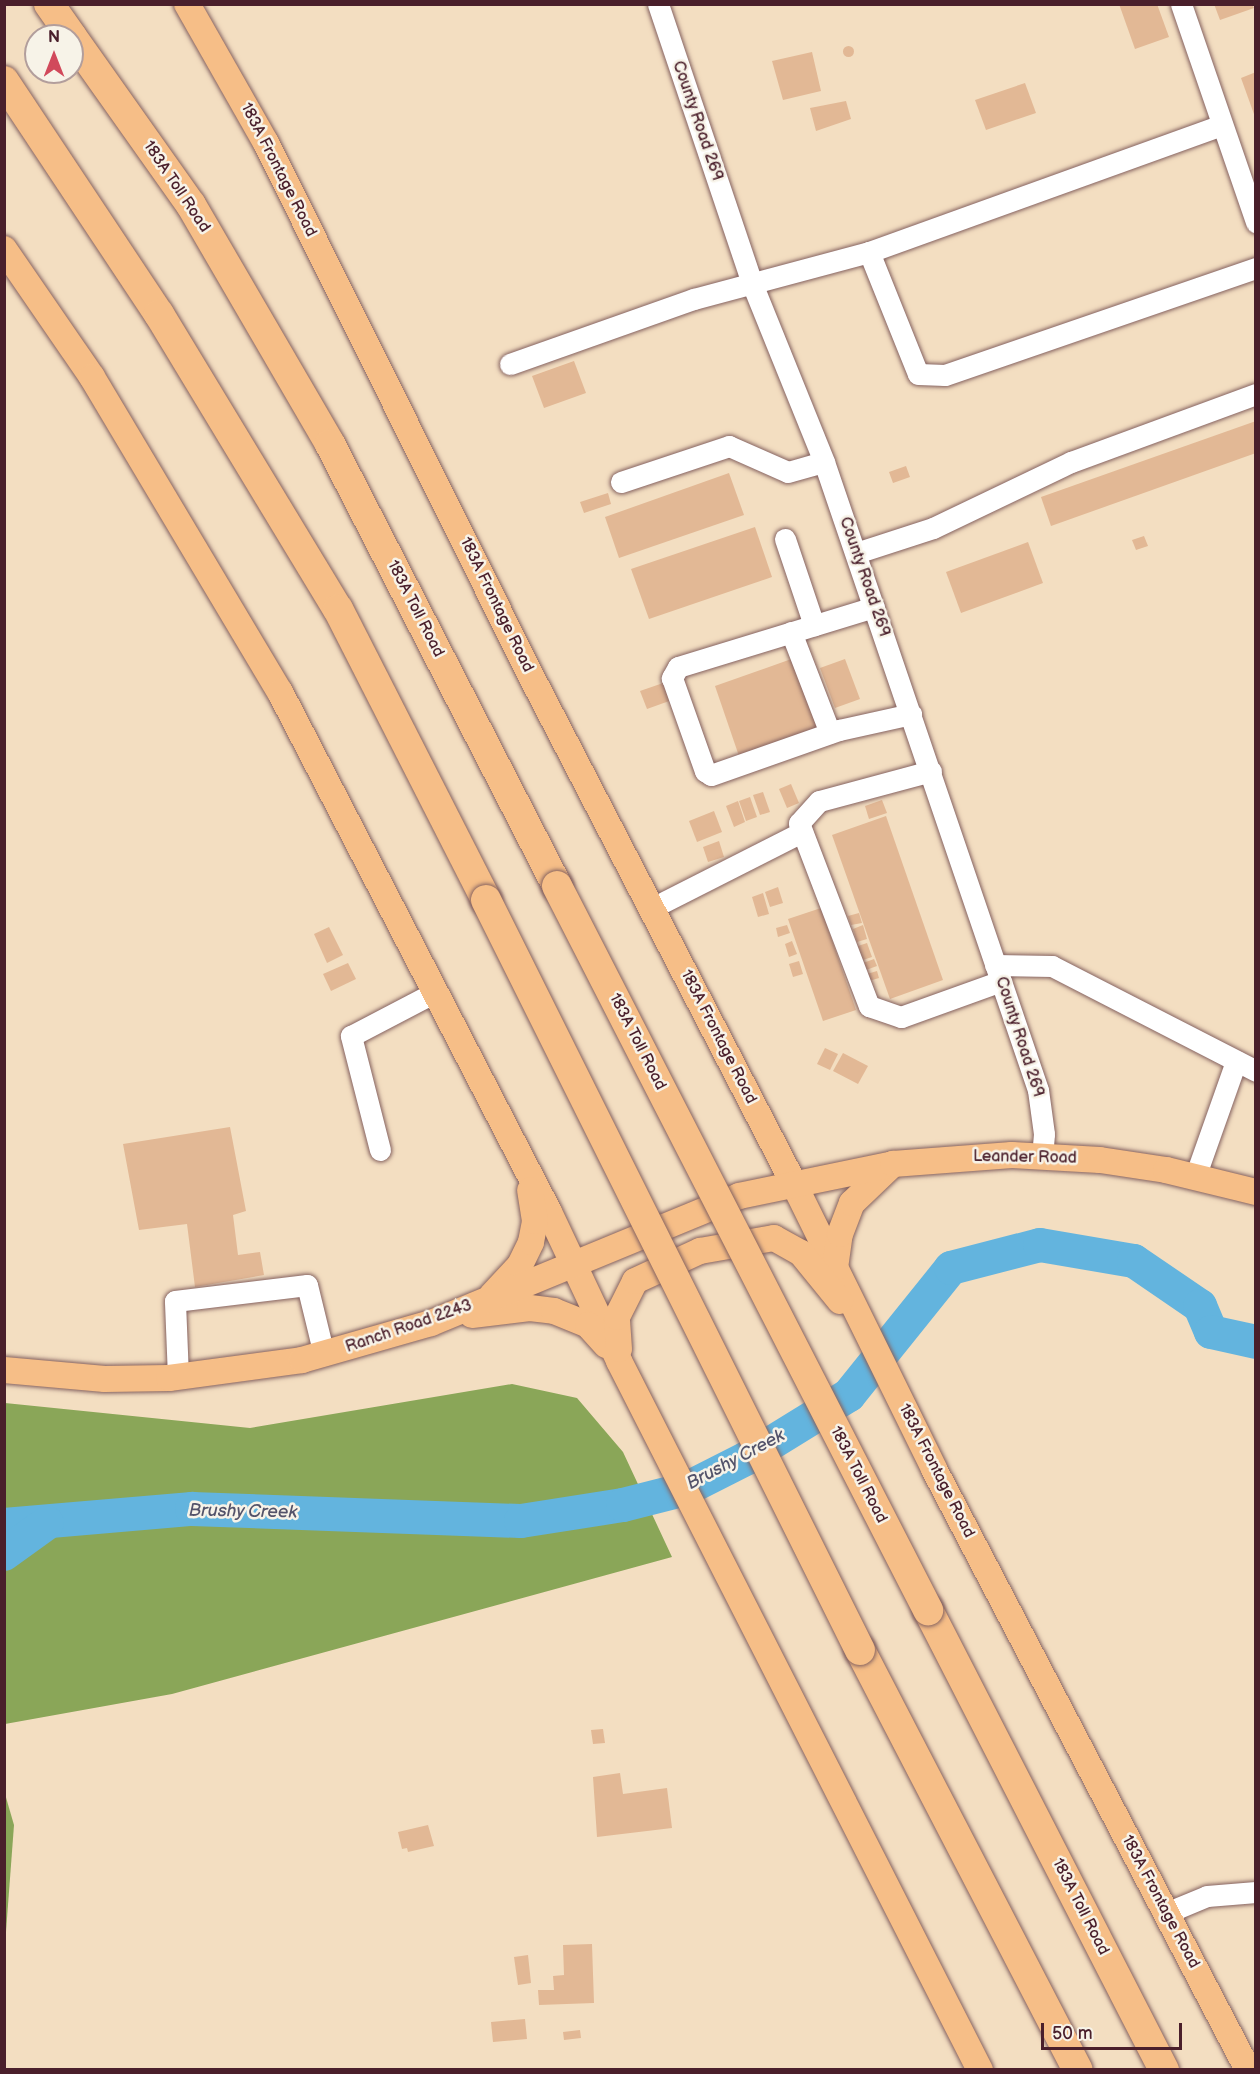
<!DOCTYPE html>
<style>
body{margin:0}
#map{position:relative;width:1260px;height:2074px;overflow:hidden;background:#f3dec1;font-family:"Balsamiq Sans",sans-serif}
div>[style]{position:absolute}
.forest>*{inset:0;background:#8aa658}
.river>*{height:34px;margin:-17px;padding:0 17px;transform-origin:17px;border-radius:17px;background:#63b4de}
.building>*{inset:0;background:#e2b895}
.round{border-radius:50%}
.roads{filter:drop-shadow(0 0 2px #856260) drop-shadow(0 0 2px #856260)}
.minor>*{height:21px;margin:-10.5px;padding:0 10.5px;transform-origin:10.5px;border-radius:10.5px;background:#fff}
.major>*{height:26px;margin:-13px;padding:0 13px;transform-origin:13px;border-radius:13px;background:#f6be87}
.highway>*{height:30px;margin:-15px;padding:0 15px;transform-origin:15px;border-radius:15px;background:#f6be87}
.bridges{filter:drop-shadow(0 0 2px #856260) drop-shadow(0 0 2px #856260)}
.highway-bridge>*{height:30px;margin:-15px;padding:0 15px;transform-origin:15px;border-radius:15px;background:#f6be87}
span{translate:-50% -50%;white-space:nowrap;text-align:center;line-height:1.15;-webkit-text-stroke:5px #f7f3e8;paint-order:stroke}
.street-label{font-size:16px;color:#4a1f2b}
.water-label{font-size:18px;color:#53536a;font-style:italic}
.frame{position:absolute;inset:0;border:6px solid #4a1f2b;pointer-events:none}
.north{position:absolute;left:24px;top:24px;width:60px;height:60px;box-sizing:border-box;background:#f7f3e8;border:2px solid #b29e9c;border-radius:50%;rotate:0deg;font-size:16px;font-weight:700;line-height:24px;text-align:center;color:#4a1f2b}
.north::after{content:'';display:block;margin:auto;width:21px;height:27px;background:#d1495b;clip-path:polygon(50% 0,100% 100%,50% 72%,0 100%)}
.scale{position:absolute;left:1041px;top:2023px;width:141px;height:27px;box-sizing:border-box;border:3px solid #4a1f2b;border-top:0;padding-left:8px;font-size:18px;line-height:21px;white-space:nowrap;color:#4a1f2b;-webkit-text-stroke:4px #f7f3e8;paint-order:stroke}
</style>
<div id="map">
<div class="forest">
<i style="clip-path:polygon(512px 1384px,577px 1398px,623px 1452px,672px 1557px,172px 1694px,5px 1724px,5px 1403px,250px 1428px)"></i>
<i style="clip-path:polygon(5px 1794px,14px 1825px,5px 1945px,4px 1794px)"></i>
</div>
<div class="river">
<i style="left:4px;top:1525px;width:189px;rotate:-4.9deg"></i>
<i style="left:192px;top:1509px;width:329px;rotate:2.1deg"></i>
<i style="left:521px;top:1521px;width:103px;rotate:-8.9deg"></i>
<i style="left:623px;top:1505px;width:65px;rotate:-14.3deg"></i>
<i style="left:686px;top:1489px;width:68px;rotate:-26.9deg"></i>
<i style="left:747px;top:1458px;width:120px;rotate:-31.7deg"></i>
<i style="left:849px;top:1395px;width:163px;rotate:-51.2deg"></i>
<i style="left:951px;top:1268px;width:92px;rotate:-14.5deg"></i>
<i style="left:1040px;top:1245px;width:95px;rotate:9.7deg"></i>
<i style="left:1134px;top:1261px;width:80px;rotate:34.3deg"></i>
<i style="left:1200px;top:1306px;width:28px;rotate:67deg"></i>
<i style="left:1211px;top:1332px;width:46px;rotate:12.5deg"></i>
<i style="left:4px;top:1554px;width:53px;rotate:-35.8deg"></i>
</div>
<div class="building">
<i style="clip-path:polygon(1119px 4px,1157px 4px,1169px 37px,1135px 49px)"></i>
<i style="clip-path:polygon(1214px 4px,1252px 4px,1254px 8px,1220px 20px)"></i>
<i class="round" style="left:842.5px;top:45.5px;width:11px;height:11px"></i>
<i style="clip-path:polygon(812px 52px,821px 91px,783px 100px,772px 61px)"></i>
<i style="clip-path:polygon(1256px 72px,1256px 117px,1255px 117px,1241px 78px)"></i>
<i style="clip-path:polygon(1025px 83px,1036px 113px,986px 130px,975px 100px)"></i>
<i style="clip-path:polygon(846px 101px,851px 119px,816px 131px,810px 108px)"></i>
<i style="clip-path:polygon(574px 361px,586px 393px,544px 408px,532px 376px)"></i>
<i style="clip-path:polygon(1256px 421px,1256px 453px,1051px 526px,1041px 497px)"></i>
<i style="clip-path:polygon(906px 466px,910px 477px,893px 483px,889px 472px)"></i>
<i style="clip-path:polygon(729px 473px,744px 515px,619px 558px,605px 517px)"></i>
<i style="clip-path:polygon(608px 493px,611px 504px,584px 513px,580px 502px)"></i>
<i style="clip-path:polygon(755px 527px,772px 577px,649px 619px,631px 569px)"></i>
<i style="clip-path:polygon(1144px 536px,1148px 546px,1136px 550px,1132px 540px)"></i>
<i style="clip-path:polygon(1028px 542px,1043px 583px,961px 613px,946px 572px)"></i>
<i style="clip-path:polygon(797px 657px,823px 730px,740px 759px,715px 686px)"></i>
<i style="clip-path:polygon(845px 659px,860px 699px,835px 708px,820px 668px)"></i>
<i style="clip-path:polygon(666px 682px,672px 700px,647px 709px,640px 691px)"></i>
<i style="clip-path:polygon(791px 784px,799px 803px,787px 808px,779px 789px)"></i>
<i style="clip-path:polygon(763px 792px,770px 812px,760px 815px,753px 795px)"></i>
<i style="clip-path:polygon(750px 797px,757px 817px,746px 821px,739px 801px)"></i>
<i style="clip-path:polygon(882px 800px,887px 813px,869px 819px,865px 806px)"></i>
<i style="clip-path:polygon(738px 801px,745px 822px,734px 827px,726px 806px)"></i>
<i style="clip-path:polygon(714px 811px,722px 832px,697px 842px,689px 821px)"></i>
<i style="clip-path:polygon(886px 816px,943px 980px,890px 999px,832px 835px)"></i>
<i style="clip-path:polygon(719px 841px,724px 857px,708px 862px,703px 847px)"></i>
<i style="clip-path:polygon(778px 887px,783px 903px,770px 907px,765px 892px)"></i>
<i style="clip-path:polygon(763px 893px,769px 914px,758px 917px,752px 897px)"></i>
<i style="clip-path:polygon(821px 908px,856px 1010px,823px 1021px,788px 919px)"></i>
<i style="clip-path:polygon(859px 913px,862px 923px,851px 925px,848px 916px)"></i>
<i style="clip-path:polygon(787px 925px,790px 933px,778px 937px,776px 928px)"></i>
<i style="clip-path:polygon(863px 925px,867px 939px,857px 942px,853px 929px)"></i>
<i style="clip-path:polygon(329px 927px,343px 955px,327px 963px,314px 934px)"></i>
<i style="clip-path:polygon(792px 941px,797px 954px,789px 957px,785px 944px)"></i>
<i style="clip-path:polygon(867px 943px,872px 957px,863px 960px,858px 946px)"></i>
<i style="clip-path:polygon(874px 959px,877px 966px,866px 970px,863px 963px)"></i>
<i style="clip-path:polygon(799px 961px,803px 974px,793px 977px,789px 964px)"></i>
<i style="clip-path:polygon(348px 963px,356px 979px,331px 991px,323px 974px)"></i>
<i style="clip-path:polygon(877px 971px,879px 978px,869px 981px,867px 974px)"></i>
<i style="clip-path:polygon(825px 1048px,838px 1054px,830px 1070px,817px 1064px)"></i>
<i style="clip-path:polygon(843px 1053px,868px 1066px,858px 1084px,833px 1071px)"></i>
<i style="clip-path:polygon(230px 1127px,246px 1211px,233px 1215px,238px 1255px,260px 1252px,264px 1275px,195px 1287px,187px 1224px,139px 1230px,123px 1144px)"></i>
<i style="clip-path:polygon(603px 1729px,605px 1743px,593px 1744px,591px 1730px)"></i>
<i style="clip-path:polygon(620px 1773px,623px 1794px,667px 1788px,672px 1828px,597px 1837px,593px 1777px)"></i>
<i style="clip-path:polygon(428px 1825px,434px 1846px,408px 1852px,407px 1848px,402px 1849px,398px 1832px)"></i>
<i style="clip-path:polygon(592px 1944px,594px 2003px,539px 2005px,538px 1990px,554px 1990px,553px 1976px,564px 1975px,563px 1945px)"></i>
<i style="clip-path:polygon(528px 1955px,531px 1983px,518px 1985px,514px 1957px)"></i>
<i style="clip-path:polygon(525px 2019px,527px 2039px,493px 2042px,491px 2022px)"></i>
<i style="clip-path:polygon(580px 2030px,581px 2038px,564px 2040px,563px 2032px)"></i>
</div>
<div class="roads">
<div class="minor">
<i style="left:658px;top:4px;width:292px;rotate:71.4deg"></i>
<i style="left:751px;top:281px;width:195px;rotate:68deg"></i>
<i style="left:824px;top:462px;width:663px;rotate:71.18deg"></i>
<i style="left:1038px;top:1090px;width:44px;rotate:82.2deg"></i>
<i style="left:1044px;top:1134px;width:22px;rotate:95deg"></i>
<i style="left:1181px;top:4px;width:231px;rotate:71deg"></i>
<i style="left:869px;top:252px;width:375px;rotate:-19.8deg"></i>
<i style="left:510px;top:364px;width:195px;rotate:-19.5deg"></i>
<i style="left:694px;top:299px;width:181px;rotate:-15deg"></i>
<i style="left:869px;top:252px;width:131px;rotate:68.1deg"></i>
<i style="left:918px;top:374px;width:27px;rotate:2deg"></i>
<i style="left:945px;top:375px;width:329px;rotate:-19deg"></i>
<i style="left:621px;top:482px;width:114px;rotate:-18.4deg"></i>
<i style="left:729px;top:446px;width:64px;rotate:23.8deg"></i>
<i style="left:788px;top:472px;width:37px;rotate:-16deg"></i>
<i style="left:785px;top:539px;width:91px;rotate:71.4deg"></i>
<i style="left:856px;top:553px;width:81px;rotate:-18deg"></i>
<i style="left:933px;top:528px;width:153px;rotate:-25.6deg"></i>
<i style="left:1071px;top:462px;width:197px;rotate:-20.2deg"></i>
<i style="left:874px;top:607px;width:205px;rotate:163deg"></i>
<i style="left:678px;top:667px;width:13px;rotate:119deg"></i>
<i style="left:672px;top:678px;width:99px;rotate:70.5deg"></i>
<i style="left:705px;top:771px;width:7px;rotate:34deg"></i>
<i style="left:711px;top:775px;width:136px;rotate:-19.4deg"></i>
<i style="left:839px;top:730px;width:74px;rotate:-12.5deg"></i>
<i style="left:791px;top:632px;width:108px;rotate:68.9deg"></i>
<i style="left:931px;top:771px;width:116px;rotate:165deg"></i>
<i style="left:819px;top:801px;width:30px;rotate:132deg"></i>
<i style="left:799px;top:823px;width:196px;rotate:69.1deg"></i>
<i style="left:869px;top:1006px;width:34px;rotate:19deg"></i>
<i style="left:901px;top:1017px;width:106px;rotate:-19.8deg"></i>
<i style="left:652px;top:908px;width:168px;rotate:-26.9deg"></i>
<i style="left:995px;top:965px;width:57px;rotate:1deg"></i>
<i style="left:1052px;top:966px;width:229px;rotate:27.2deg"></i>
<i style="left:380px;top:1150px;width:118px;rotate:-104.3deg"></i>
<i style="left:351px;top:1036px;width:95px;rotate:-27.6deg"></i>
<i style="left:1195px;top:1177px;width:123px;rotate:-70.5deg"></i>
<i style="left:178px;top:1377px;width:76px;rotate:-92.3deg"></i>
<i style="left:175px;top:1301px;width:133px;rotate:-6.9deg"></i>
<i style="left:307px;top:1285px;width:72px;rotate:76.3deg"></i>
<i style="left:1166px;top:1913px;width:44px;rotate:-22.5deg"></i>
<i style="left:1207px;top:1896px;width:49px;rotate:-4.7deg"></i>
</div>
<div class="major">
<i style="left:187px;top:4px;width:160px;rotate:60.4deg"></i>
<i style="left:266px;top:143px;width:593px;rotate:63.56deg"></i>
<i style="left:530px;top:674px;width:574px;rotate:62.63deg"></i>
<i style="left:794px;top:1184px;width:318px;rotate:63.8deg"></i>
<i style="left:934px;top:1469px;width:678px;rotate:62.41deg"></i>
<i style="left:4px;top:249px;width:155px;rotate:55.5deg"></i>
<i style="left:92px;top:377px;width:367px;rotate:59.2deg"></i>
<i style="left:280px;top:692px;width:585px;rotate:62.65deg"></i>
<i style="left:549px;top:1212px;width:165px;rotate:64.8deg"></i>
<i style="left:619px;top:1361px;width:796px;rotate:63.02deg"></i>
<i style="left:835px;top:1268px;width:34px;rotate:-82deg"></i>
<i style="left:840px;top:1234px;width:33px;rotate:-69deg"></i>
<i style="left:852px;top:1203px;width:57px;rotate:-43.6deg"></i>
<i style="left:492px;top:1295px;width:41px;rotate:-47deg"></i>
<i style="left:520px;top:1265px;width:25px;rotate:-64deg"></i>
<i style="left:531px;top:1242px;width:21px;rotate:-79deg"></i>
<i style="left:535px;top:1221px;width:31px;rotate:-99deg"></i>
<i style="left:472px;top:1315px;width:58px;rotate:-6.9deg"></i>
<i style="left:530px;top:1308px;width:24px;rotate:7deg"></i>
<i style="left:554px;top:1311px;width:37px;rotate:22deg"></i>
<i style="left:588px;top:1325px;width:27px;rotate:48deg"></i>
<i style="left:619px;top:1349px;width:32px;rotate:-94deg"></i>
<i style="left:617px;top:1317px;width:40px;rotate:-63.4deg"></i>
<i style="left:635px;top:1281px;width:72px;rotate:-24.8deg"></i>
<i style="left:700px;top:1251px;width:75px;rotate:-10deg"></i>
<i style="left:774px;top:1238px;width:31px;rotate:29deg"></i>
<i style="left:801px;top:1253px;width:62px;rotate:50.9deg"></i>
<i style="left:4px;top:1370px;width:101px;rotate:5.1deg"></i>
<i style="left:105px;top:1379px;width:64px;rotate:-0.9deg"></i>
<i style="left:169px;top:1378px;width:134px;rotate:-7.7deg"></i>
<i style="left:302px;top:1360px;width:134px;rotate:-16deg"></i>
<i style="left:431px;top:1323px;width:333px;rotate:-22.4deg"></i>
<i style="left:739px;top:1196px;width:157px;rotate:-11.7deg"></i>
<i style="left:893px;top:1164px;width:119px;rotate:-4.3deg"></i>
<i style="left:1012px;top:1155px;width:88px;rotate:3.3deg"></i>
<i style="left:1100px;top:1160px;width:67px;rotate:8.6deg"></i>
<i style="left:1166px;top:1170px;width:93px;rotate:13.7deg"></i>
</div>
<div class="highway">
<i style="left:49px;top:4px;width:39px;rotate:55deg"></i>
<i style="left:72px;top:37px;width:206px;rotate:54.7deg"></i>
<i style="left:191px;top:205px;width:276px;rotate:59.8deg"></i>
<i style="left:330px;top:444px;width:497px;rotate:62.8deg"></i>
<i style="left:4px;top:81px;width:280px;rotate:56.4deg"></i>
<i style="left:159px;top:314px;width:345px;rotate:58.8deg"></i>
<i style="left:338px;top:609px;width:326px;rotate:63deg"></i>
<i style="left:928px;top:1610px;width:517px;rotate:62.84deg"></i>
<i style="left:860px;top:1650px;width:473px;rotate:62.6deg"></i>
</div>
</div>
<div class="bridges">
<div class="highway-bridge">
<i style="left:557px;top:886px;width:814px;rotate:62.87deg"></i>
<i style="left:486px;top:900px;width:838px;rotate:63.5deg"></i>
</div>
</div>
<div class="street-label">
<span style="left:697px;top:121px;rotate:71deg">County Road 269</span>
<span style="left:278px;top:170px;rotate:63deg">183A Frontage Road</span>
<span style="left:176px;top:187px;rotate:56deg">183A Toll Road</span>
<span style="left:864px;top:577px;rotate:71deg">County Road 269</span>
<span style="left:496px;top:605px;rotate:64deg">183A Frontage Road</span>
<span style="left:415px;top:609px;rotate:63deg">183A Toll Road</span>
<span style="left:718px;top:1037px;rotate:63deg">183A Frontage Road</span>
<span style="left:1019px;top:1037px;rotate:72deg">County Road 269</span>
<span style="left:637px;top:1042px;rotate:63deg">183A Toll Road</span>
<span style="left:1025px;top:1158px;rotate:1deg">Leander Road</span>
<span style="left:409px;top:1327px;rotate:-19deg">Ranch Road 2243</span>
<span style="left:936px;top:1471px;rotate:63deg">183A Frontage Road</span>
<span style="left:858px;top:1475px;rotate:63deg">183A Toll Road</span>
<span style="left:1160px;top:1902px;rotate:62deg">183A Frontage Road</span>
<span style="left:1080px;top:1907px;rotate:63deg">183A Toll Road</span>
</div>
<div class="water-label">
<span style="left:736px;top:1460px;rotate:-28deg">Brushy Creek</span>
<span style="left:243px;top:1512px;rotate:1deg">Brushy Creek</span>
</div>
<div class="frame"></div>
<div class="north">N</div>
<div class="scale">50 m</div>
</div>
